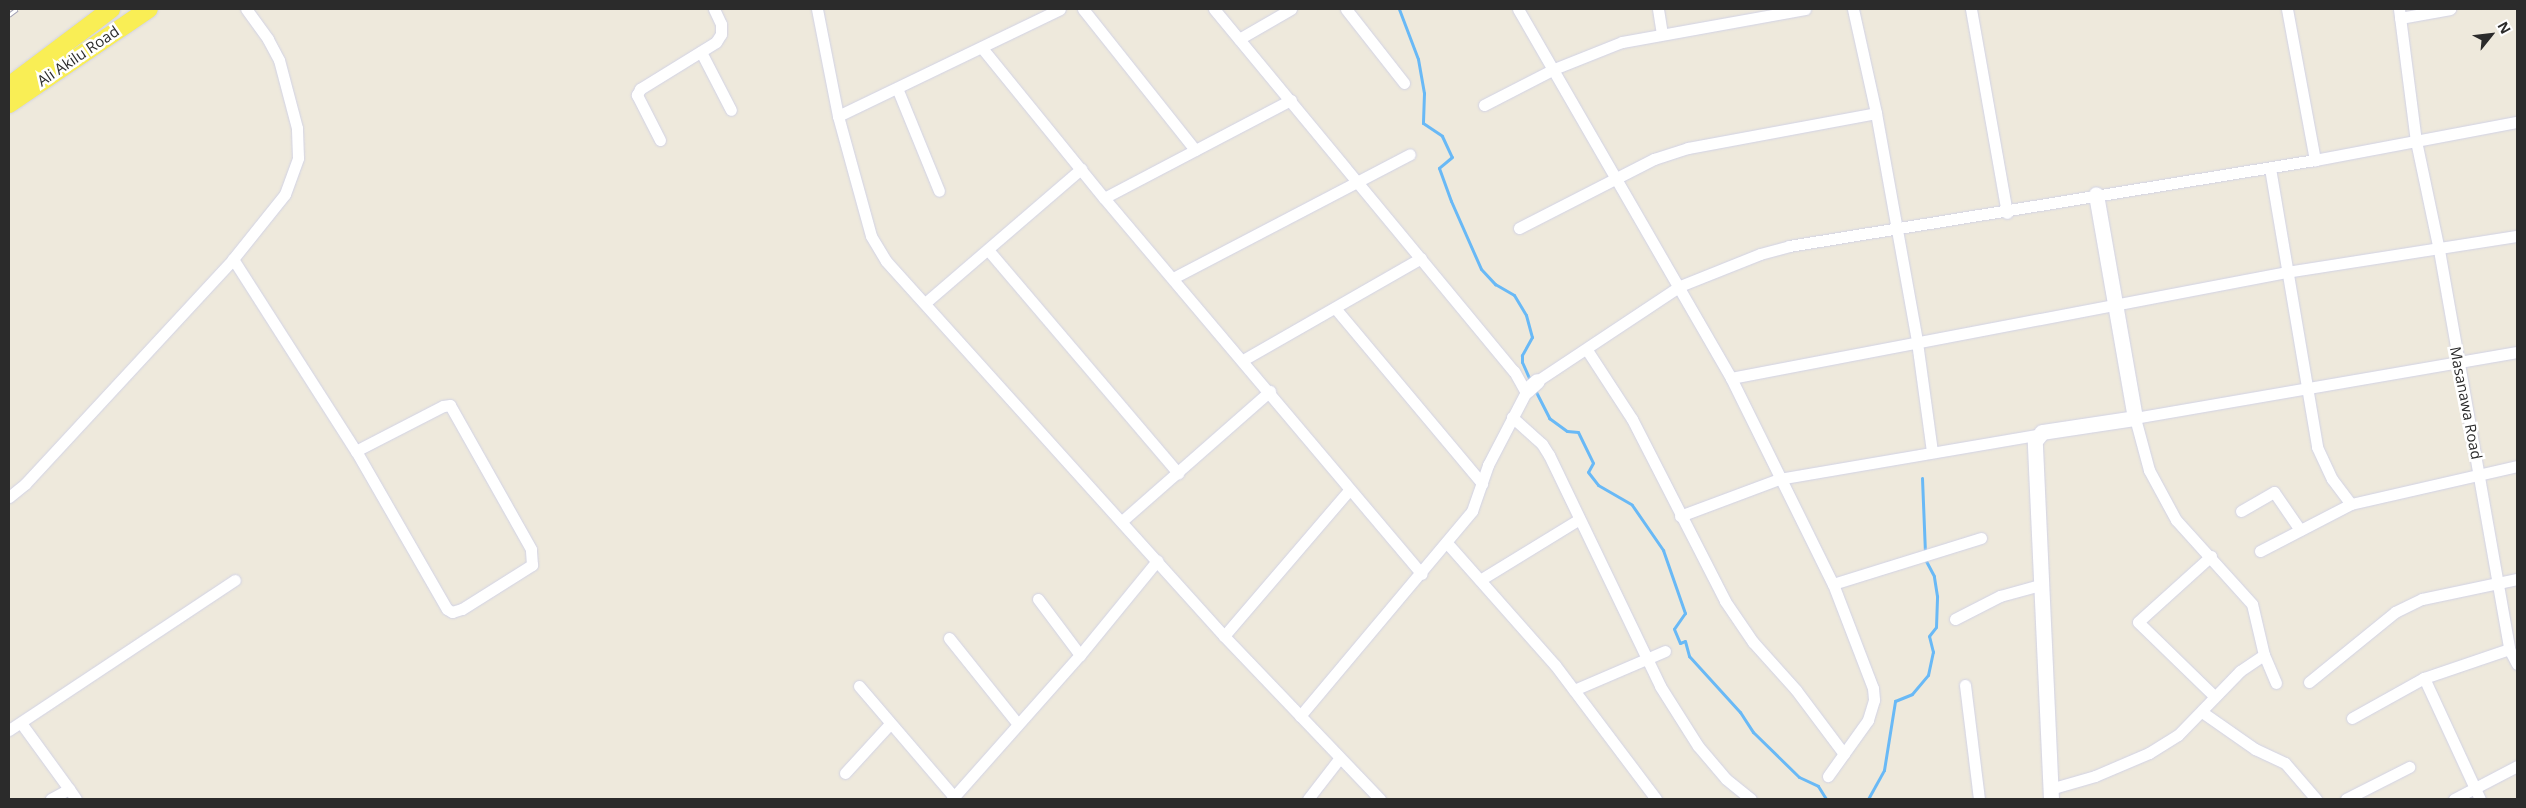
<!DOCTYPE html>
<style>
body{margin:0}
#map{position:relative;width:2526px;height:808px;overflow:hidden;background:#eee9dc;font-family:"Open Sans",sans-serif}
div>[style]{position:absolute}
.stream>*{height:3px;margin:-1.5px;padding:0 1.5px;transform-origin:1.5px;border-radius:1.5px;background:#69b9f6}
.roads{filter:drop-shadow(0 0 1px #d1d2e5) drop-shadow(0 0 1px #d1d2e5)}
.street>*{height:11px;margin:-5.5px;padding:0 5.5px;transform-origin:5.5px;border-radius:5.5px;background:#fff}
.secondary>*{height:15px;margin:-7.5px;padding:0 7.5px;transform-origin:7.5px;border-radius:7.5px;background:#fff}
.primary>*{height:18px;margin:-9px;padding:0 9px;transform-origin:9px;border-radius:9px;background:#f9ee55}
.rail>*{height:5px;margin-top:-2.5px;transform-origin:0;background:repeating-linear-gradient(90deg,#fff 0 9px,#9f9eb6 0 18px);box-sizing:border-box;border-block:1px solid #9f9eb6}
span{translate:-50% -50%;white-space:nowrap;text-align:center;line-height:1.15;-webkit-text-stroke:5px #fff;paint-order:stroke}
.street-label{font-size:15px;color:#2b2b2b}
.frame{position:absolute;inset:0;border:10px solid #2b2b2b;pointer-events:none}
.north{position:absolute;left:2466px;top:10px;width:50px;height:50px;-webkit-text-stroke:4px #fff;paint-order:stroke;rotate:61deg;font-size:14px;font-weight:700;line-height:20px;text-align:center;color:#2b2b2b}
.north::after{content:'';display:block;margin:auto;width:18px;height:22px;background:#2b2b2b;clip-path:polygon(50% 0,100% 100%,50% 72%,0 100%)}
</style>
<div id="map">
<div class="stream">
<i style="left:1399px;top:9px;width:53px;rotate:69.2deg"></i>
<i style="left:1418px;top:59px;width:35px;rotate:80deg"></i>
<i style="left:1424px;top:93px;width:30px;rotate:92deg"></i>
<i style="left:1423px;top:123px;width:23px;rotate:34deg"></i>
<i style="left:1442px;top:136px;width:23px;rotate:65deg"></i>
<i style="left:1452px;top:157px;width:17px;rotate:140deg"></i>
<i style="left:1439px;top:168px;width:35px;rotate:70deg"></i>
<i style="left:1451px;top:201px;width:74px;rotate:66.2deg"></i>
<i style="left:1481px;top:269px;width:21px;rotate:47deg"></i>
<i style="left:1495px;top:284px;width:22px;rotate:30deg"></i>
<i style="left:1514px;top:295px;width:23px;rotate:59deg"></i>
<i style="left:1526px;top:315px;width:23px;rotate:75deg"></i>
<i style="left:1532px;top:337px;width:21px;rotate:119deg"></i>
<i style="left:1522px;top:355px;width:7px;rotate:90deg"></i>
<i style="left:1522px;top:362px;width:20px;rotate:66deg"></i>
<i style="left:1534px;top:388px;width:34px;rotate:63deg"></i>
<i style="left:1549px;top:418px;width:22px;rotate:36deg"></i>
<i style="left:1567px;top:431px;width:11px;rotate:5deg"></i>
<i style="left:1578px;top:432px;width:34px;rotate:64deg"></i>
<i style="left:1593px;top:463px;width:10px;rotate:119deg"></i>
<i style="left:1588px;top:472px;width:16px;rotate:52deg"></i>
<i style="left:1598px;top:485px;width:39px;rotate:30deg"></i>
<i style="left:1632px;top:505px;width:55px;rotate:55.4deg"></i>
<i style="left:1663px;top:550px;width:67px;rotate:70.8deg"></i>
<i style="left:1685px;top:613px;width:19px;rotate:125deg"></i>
<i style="left:1674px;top:629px;width:15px;rotate:67deg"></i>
<i style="left:1680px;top:643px;width:5px;rotate:-22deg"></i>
<i style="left:1685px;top:641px;width:16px;rotate:75deg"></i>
<i style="left:1689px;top:656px;width:76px;rotate:47.7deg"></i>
<i style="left:1740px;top:712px;width:24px;rotate:57deg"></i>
<i style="left:1753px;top:732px;width:64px;rotate:44.4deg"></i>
<i style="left:1799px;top:777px;width:21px;rotate:25deg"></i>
<i style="left:1818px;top:786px;width:15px;rotate:58deg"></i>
<i style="left:1922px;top:478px;width:75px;rotate:87.7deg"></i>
<i style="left:1868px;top:799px;width:33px;rotate:-61deg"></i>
<i style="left:1884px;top:770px;width:70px;rotate:-80.9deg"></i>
<i style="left:1895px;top:701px;width:18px;rotate:-22deg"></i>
<i style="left:1912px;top:694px;width:25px;rotate:-50deg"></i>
<i style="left:1928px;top:675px;width:24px;rotate:-78deg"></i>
<i style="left:1933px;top:652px;width:16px;rotate:-104deg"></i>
<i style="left:1929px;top:636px;width:11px;rotate:-52deg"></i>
<i style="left:1936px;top:627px;width:31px;rotate:-88deg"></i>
<i style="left:1937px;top:596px;width:20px;rotate:-99deg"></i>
<i style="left:1934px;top:576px;width:19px;rotate:-118deg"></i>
</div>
<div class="roads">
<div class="street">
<i style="left:817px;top:9px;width:109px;rotate:78.9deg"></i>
<i style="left:838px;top:116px;width:124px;rotate:74.6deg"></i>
<i style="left:871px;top:236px;width:29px;rotate:59deg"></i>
<i style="left:886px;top:261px;width:505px;rotate:47.97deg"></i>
<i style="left:1224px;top:636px;width:226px;rotate:46.3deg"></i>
<i style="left:1083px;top:9px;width:180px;rotate:51.5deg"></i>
<i style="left:1214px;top:9px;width:470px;rotate:50.4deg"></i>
<i style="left:1514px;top:371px;width:25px;rotate:61deg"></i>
<i style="left:1346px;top:9px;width:94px;rotate:51.9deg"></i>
<i style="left:1518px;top:9px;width:426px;rotate:60deg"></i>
<i style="left:1731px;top:378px;width:230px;rotate:63.7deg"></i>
<i style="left:1833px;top:584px;width:111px;rotate:69deg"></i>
<i style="left:1873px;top:688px;width:12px;rotate:85deg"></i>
<i style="left:1874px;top:700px;width:21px;rotate:107deg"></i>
<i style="left:1868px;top:720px;width:69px;rotate:125.5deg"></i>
<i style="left:1658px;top:9px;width:25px;rotate:81deg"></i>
<i style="left:1853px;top:9px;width:107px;rotate:77.5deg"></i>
<i style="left:1876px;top:113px;width:233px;rotate:79.8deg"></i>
<i style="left:1917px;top:342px;width:110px;rotate:82.2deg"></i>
<i style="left:1971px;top:9px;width:207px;rotate:80deg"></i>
<i style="left:2287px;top:9px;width:154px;rotate:79.5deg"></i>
<i style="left:2399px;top:9px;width:133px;rotate:82.7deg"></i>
<i style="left:2416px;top:141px;width:111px;rotate:78.1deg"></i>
<i style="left:2439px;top:250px;width:405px;rotate:80deg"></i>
<i style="left:2509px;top:649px;width:17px;rotate:62deg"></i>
<i style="left:2400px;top:18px;width:51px;rotate:-10.2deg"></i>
<i style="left:1239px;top:39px;width:60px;rotate:-30deg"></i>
<i style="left:982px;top:48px;width:193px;rotate:50.9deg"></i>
<i style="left:1104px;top:198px;width:492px;rotate:49.8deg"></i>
<i style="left:701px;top:52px;width:65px;rotate:62.7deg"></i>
<i style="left:897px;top:88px;width:111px;rotate:67.8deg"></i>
<i style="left:1484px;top:105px;width:79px;rotate:-27.2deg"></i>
<i style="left:1554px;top:69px;width:73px;rotate:-21.7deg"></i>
<i style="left:1622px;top:42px;width:186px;rotate:-10.2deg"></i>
<i style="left:838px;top:116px;width:246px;rotate:-25.7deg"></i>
<i style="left:660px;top:140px;width:51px;rotate:-117.1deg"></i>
<i style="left:637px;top:95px;width:7px;rotate:-63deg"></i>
<i style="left:640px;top:89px;width:89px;rotate:-31.7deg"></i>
<i style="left:716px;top:42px;width:9px;rotate:-58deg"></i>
<i style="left:721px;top:34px;width:10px;rotate:-90deg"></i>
<i style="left:721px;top:24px;width:17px;rotate:-115deg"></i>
<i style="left:2270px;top:168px;width:283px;rotate:80.4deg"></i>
<i style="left:2317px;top:447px;width:35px;rotate:65deg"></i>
<i style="left:2332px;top:479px;width:31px;rotate:53deg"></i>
<i style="left:1104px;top:198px;width:211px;rotate:-27.7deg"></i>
<i style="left:1519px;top:228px;width:152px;rotate:-27.1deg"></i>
<i style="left:1654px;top:159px;width:36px;rotate:-18deg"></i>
<i style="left:1688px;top:148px;width:191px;rotate:-10.5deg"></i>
<i style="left:989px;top:251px;width:292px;rotate:49.6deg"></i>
<i style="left:233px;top:259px;width:228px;rotate:57.4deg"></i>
<i style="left:356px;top:451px;width:182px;rotate:60.1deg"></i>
<i style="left:447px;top:609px;width:6px;rotate:31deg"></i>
<i style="left:452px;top:612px;width:10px;rotate:-17deg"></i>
<i style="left:462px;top:609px;width:83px;rotate:-32.2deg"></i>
<i style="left:532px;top:565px;width:16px;rotate:-94deg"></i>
<i style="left:531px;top:549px;width:165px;rotate:-119.4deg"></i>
<i style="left:450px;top:405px;width:7px;rotate:172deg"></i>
<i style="left:443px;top:406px;width:98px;rotate:152.7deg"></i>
<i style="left:1173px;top:278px;width:267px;rotate:-27.6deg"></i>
<i style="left:925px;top:303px;width:206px;rotate:-40.7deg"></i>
<i style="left:1335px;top:308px;width:229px;rotate:50deg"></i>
<i style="left:1587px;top:350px;width:82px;rotate:56.9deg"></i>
<i style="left:1632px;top:419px;width:204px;rotate:62.9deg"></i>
<i style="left:1725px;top:601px;width:50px;rotate:55.7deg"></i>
<i style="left:1753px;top:642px;width:64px;rotate:48.1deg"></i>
<i style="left:1796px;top:690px;width:80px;rotate:53.1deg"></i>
<i style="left:1243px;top:360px;width:205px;rotate:-29.8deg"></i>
<i style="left:1731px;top:378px;width:565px;rotate:-10.81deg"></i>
<i style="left:2286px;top:272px;width:234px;rotate:-8.9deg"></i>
<i style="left:1537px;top:381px;width:172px;rotate:-33.6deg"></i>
<i style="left:1680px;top:286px;width:86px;rotate:-21.8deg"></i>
<i style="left:1760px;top:254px;width:30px;rotate:-15deg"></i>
<i style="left:1789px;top:246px;width:533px;rotate:-9.29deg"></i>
<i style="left:2315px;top:160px;width:206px;rotate:-10.7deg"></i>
<i style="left:1512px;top:417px;width:40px;rotate:42deg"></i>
<i style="left:1542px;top:444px;width:13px;rotate:58deg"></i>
<i style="left:1549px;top:455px;width:256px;rotate:64.3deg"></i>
<i style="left:1660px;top:686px;width:71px;rotate:57.7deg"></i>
<i style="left:1698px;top:746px;width:43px;rotate:49.7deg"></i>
<i style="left:1726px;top:779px;width:32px;rotate:39deg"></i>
<i style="left:9px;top:497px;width:21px;rotate:-39deg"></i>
<i style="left:25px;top:484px;width:306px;rotate:-47.2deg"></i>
<i style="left:233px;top:259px;width:83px;rotate:-51.3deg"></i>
<i style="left:285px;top:194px;width:38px;rotate:-70deg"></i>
<i style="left:298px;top:158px;width:30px;rotate:-92deg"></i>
<i style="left:297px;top:128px;width:70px;rotate:-104.8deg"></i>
<i style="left:279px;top:60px;width:24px;rotate:-118deg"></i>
<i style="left:268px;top:39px;width:37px;rotate:-126deg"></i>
<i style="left:2241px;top:511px;width:38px;rotate:-30deg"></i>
<i style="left:2274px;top:492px;width:46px;rotate:55.6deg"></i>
<i style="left:1680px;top:516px;width:106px;rotate:-20.5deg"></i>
<i style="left:1779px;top:479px;width:262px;rotate:-9.7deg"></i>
<i style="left:1122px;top:521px;width:197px;rotate:-41.3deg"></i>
<i style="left:1447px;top:543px;width:163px;rotate:48.5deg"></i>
<i style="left:1555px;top:665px;width:168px;rotate:53deg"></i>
<i style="left:2260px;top:551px;width:102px;rotate:-27.3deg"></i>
<i style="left:2351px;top:504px;width:170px;rotate:-12.9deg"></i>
<i style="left:2211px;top:556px;width:98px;rotate:137.9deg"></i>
<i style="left:2138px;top:622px;width:106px;rotate:44.2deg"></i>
<i style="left:1480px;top:580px;width:115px;rotate:-31.5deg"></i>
<i style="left:1833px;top:584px;width:155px;rotate:-17.3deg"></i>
<i style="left:1038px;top:599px;width:70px;rotate:53.1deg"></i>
<i style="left:1955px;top:619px;width:51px;rotate:-27.1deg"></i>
<i style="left:2000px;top:596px;width:41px;rotate:-15.4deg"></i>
<i style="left:1224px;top:636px;width:192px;rotate:-49.4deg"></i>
<i style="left:949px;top:638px;width:110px;rotate:51.3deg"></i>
<i style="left:2424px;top:678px;width:133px;rotate:65.2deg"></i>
<i style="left:2309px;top:682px;width:111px;rotate:-39.1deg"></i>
<i style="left:2395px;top:612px;width:30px;rotate:-26deg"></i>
<i style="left:2422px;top:599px;width:97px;rotate:-11.9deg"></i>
<i style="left:2276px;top:683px;width:30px;rotate:-113deg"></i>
<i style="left:2264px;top:655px;width:52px;rotate:-103.2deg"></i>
<i style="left:2252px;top:604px;width:113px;rotate:-132.1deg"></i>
<i style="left:2176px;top:520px;width:57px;rotate:-118.4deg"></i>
<i style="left:2149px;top:470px;width:54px;rotate:-105.1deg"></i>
<i style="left:2135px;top:418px;width:388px;rotate:-9.8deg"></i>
<i style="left:1965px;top:685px;width:115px;rotate:83deg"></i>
<i style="left:859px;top:686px;width:146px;rotate:49.4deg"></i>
<i style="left:1574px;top:690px;width:99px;rotate:-23.2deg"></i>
<i style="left:2202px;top:712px;width:65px;rotate:34.9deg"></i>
<i style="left:2255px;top:749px;width:33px;rotate:25deg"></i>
<i style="left:2285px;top:763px;width:48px;rotate:49.3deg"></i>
<i style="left:1300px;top:716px;width:268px;rotate:-50deg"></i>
<i style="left:1472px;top:511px;width:49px;rotate:-70.8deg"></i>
<i style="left:1488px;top:465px;width:85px;rotate:-62.5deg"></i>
<i style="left:2352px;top:718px;width:82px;rotate:-29.1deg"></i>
<i style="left:2424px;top:678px;width:90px;rotate:-18.8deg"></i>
<i style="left:21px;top:723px;width:82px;rotate:54deg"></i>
<i style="left:69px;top:789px;width:21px;rotate:151deg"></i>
<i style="left:9px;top:730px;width:271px;rotate:-33.6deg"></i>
<i style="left:845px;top:773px;width:65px;rotate:-47.5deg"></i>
<i style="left:69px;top:789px;width:12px;rotate:55deg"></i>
<i style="left:2050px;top:789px;width:47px;rotate:-16.1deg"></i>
<i style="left:2095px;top:776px;width:59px;rotate:-23.1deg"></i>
<i style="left:2149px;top:753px;width:34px;rotate:-32deg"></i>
<i style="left:2178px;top:735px;width:89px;rotate:-45.9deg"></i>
<i style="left:2240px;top:671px;width:29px;rotate:-34deg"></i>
<i style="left:952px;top:799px;width:193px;rotate:-48.4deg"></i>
<i style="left:1080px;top:655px;width:122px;rotate:-50.7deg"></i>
<i style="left:1308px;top:799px;width:51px;rotate:-52.2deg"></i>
<i style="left:2346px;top:799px;width:71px;rotate:-26.9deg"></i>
<i style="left:2454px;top:799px;width:71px;rotate:-27.6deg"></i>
</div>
<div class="secondary">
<i style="left:1527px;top:390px;width:13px;rotate:-42deg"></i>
<i style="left:2051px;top:799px;width:358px;rotate:-92.6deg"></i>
<i style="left:2035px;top:441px;width:11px;rotate:-52deg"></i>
<i style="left:2042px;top:432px;width:94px;rotate:-8.6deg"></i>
<i style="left:2135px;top:418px;width:227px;rotate:-99.9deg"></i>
</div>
<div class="primary">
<i style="left:9px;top:86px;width:128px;rotate:-37deg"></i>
<i style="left:9px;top:104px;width:169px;rotate:-34.2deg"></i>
</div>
</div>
<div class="rail">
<i style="left:9px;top:15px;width:10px;rotate:-37deg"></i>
</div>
<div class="street-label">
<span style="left:78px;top:56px;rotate:-34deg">Ali Akilu Road</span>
<span style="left:2466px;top:403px;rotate:79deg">Masanawa Road</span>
</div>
<div class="frame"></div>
<div class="north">N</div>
</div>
